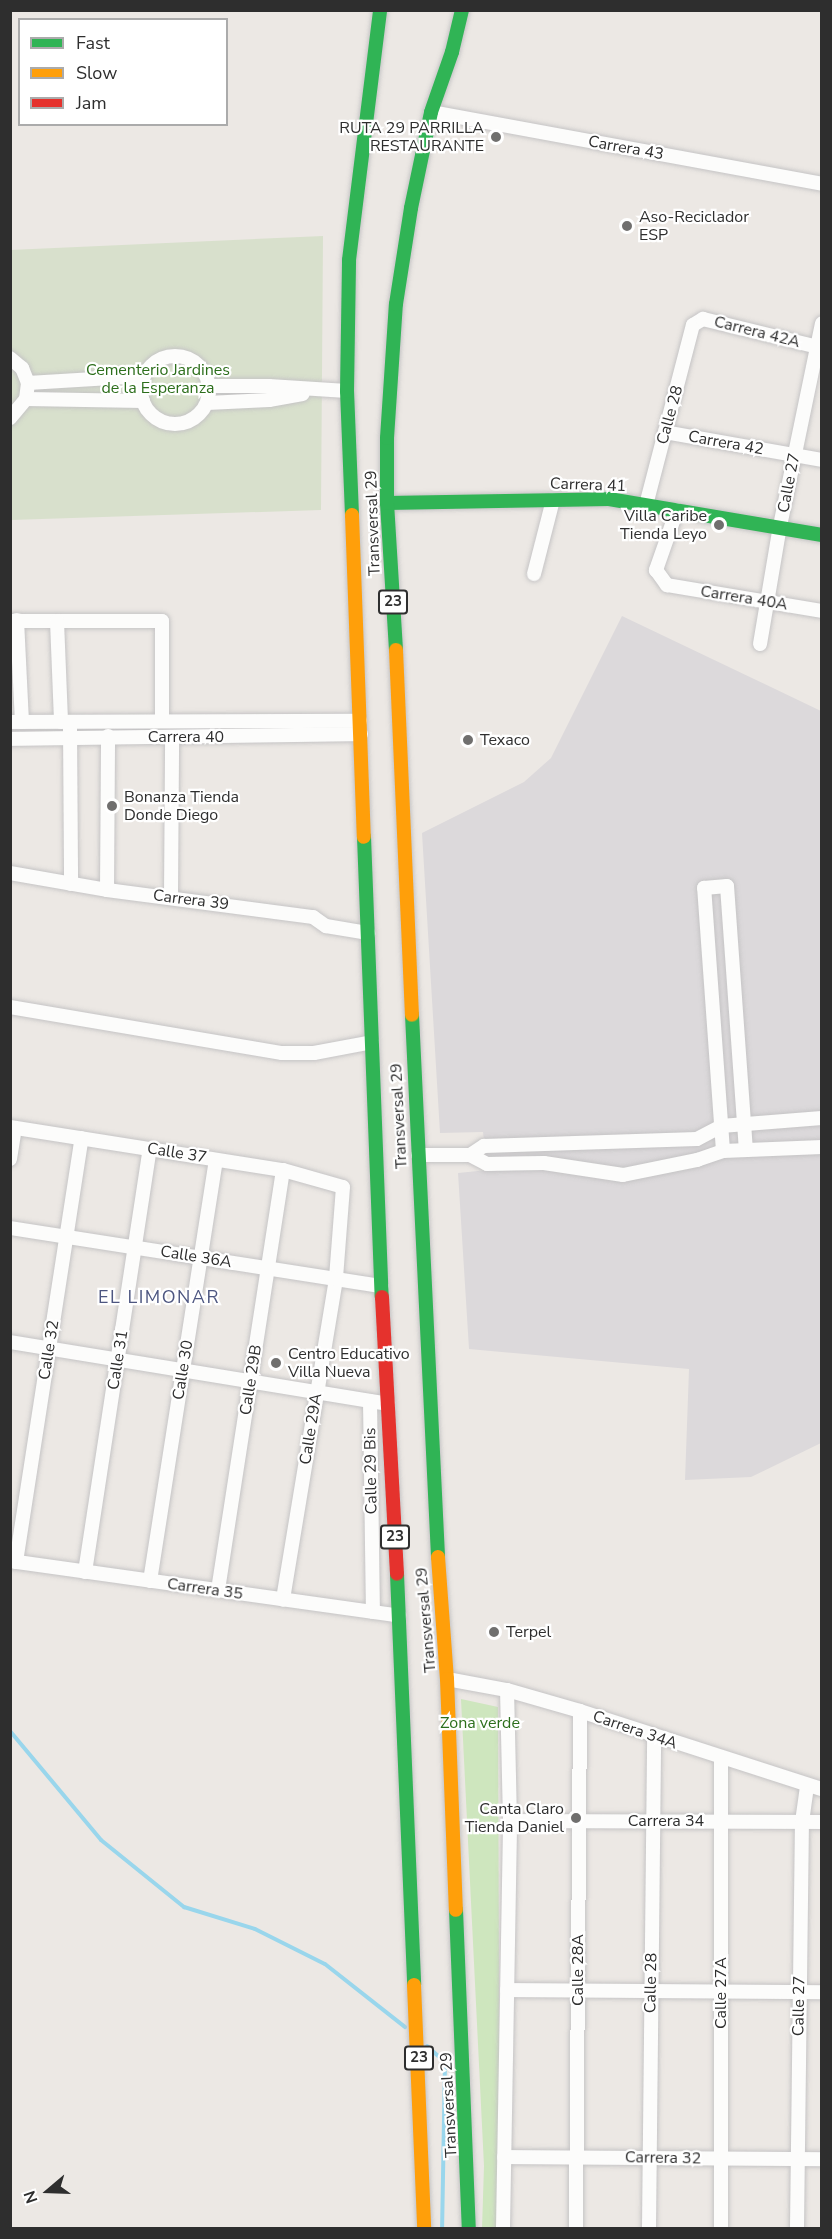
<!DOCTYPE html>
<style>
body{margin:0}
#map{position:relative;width:832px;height:2239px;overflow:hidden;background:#ece8e4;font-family:"Nunito Sans",sans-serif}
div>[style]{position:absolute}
.industrial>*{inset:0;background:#dcd9db}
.green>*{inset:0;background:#cee6be}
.cemetery>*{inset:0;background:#d8e0cc}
.stream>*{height:4px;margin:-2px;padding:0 2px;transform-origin:2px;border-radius:2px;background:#99d6ec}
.roads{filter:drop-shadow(0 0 2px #c5c4c5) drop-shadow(0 0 2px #c5c4c5)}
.street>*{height:14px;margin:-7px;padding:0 7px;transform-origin:7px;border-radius:7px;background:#fcfcfb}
.street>.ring{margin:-7px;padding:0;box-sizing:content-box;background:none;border:14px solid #fcfcfb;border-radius:50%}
.fast>*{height:14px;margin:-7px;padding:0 7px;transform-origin:7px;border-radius:7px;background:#30b455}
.slow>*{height:14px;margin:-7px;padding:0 7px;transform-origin:7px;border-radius:7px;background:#ff9f0a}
.jam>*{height:14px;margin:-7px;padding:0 7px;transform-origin:7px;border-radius:7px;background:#e5322d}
.dots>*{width:16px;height:16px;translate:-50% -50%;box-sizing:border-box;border:3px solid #fff;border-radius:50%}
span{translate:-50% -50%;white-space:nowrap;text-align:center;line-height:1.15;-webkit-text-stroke:4.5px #fff;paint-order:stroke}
.shield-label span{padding:2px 4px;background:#fff;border:2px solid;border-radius:4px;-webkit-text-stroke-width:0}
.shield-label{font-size:15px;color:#2e2e2e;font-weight:700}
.poi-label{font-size:16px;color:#2e2e2e}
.right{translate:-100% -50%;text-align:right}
.left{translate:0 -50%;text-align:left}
.street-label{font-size:16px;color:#2e2e2e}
.park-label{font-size:16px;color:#2c6e1b}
.neighbourhood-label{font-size:18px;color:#4d5680;letter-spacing:1.5px}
.frame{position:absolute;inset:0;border:12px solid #2e2e2e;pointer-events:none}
.legend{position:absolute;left:18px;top:18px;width:210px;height:108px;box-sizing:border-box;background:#fff;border:2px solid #ababab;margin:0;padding:8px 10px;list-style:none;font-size:18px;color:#2e2e2e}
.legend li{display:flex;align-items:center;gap:12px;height:30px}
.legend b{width:30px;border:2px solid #ababab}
.north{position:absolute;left:18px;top:2161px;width:60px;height:60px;-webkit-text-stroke:4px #fff;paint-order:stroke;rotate:251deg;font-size:16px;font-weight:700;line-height:24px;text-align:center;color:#2e2e2e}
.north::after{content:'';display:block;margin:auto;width:21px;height:27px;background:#2e2e2e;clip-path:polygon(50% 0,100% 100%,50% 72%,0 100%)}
</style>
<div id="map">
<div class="industrial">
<i style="clip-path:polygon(622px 616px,821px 711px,821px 1443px,751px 1477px,685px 1480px,689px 1369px,469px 1349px,458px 1173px,488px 1170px,483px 1132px,440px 1133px,422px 833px,524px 782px,551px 758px)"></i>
</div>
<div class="green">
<i style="clip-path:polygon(461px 1699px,498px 1707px,500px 2228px,482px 2228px,484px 2166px)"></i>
</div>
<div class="cemetery">
<i style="clip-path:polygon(323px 236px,321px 510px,11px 520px,10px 250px)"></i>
</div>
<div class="stream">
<i style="left:10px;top:1731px;width:142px;rotate:50.1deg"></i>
<i style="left:101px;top:1840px;width:107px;rotate:38.9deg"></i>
<i style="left:184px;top:1907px;width:74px;rotate:17.2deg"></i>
<i style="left:255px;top:1929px;width:78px;rotate:26.6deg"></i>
<i style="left:325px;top:1964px;width:102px;rotate:38.2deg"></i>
<i style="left:427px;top:2046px;width:24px;rotate:42deg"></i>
<i style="left:445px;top:2062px;width:166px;rotate:91deg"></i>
</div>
<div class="roads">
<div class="street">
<i style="left:431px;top:112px;width:398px;rotate:10.4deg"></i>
<i class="ring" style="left:141px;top:356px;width:54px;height:54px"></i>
<i style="left:10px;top:358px;width:16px;rotate:40deg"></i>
<i style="left:22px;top:368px;width:16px;rotate:68deg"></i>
<i style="left:28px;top:383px;width:16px;rotate:97deg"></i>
<i style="left:26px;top:399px;width:25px;rotate:130deg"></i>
<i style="left:28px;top:383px;width:116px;rotate:-3.5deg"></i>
<i style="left:209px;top:386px;width:60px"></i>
<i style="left:269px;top:386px;width:78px;rotate:3.7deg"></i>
<i style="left:26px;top:399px;width:117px;rotate:1deg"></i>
<i style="left:207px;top:403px;width:62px;rotate:-2.8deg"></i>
<i style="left:269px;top:400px;width:34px;rotate:-10deg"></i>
<i style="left:665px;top:432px;width:159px;rotate:10.1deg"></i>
<i style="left:646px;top:505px;width:186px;rotate:-75.4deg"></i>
<i style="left:693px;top:325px;width:12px;rotate:-31deg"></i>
<i style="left:703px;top:319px;width:122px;rotate:13.7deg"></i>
<i style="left:677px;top:510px;width:64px;rotate:109.3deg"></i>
<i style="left:656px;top:570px;width:19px;rotate:54deg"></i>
<i style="left:667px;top:585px;width:157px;rotate:9.5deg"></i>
<i style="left:534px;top:574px;width:76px;rotate:-75.6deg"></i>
<i style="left:17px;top:620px;width:102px;rotate:87.2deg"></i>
<i style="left:10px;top:621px;width:152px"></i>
<i style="left:162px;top:621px;width:100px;rotate:90deg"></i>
<i style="left:57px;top:621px;width:101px;rotate:87.7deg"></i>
<i style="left:760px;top:644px;width:120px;rotate:-80.4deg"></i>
<i style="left:780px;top:526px;width:207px;rotate:-78.3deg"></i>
<i style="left:10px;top:722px;width:350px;rotate:-0.2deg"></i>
<i style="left:70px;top:727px;width:157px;rotate:89.6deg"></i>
<i style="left:10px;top:739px;width:351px;rotate:-0.8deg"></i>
<i style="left:10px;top:873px;width:98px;rotate:9.9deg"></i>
<i style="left:107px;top:890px;width:208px;rotate:7.5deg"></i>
<i style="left:313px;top:917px;width:16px;rotate:35deg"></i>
<i style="left:326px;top:926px;width:43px;rotate:9.5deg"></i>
<i style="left:107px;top:890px;width:154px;rotate:-89.6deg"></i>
<i style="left:171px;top:897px;width:160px;rotate:-89.6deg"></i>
<i style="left:10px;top:1007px;width:276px;rotate:9.6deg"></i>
<i style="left:282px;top:1053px;width:32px"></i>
<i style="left:314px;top:1053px;width:59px;rotate:-10.7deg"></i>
<i style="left:10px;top:1127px;width:276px;rotate:9deg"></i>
<i style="left:283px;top:1170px;width:62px;rotate:15.8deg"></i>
<i style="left:343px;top:1187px;width:92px;rotate:94.4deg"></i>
<i style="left:336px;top:1279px;width:325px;rotate:99.4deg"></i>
<i style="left:723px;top:1151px;width:264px;rotate:-94.1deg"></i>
<i style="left:704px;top:888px;width:23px;rotate:-5deg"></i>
<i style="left:727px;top:886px;width:263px;rotate:85.9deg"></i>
<i style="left:418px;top:1155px;width:52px"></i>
<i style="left:470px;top:1155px;width:19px;rotate:28deg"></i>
<i style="left:487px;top:1164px;width:57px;rotate:-1deg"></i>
<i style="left:544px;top:1163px;width:80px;rotate:8.6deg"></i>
<i style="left:623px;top:1175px;width:76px;rotate:-11.5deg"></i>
<i style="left:697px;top:1160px;width:28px;rotate:-19deg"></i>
<i style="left:723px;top:1151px;width:99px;rotate:-2.3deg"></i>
<i style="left:470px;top:1155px;width:17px;rotate:-33deg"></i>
<i style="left:484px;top:1146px;width:213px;rotate:-1.9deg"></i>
<i style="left:697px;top:1139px;width:27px;rotate:-28deg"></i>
<i style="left:721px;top:1126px;width:101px;rotate:-4.5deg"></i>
<i style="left:10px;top:1159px;width:31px;rotate:-81deg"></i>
<i style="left:10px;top:1228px;width:376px;rotate:8.9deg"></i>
<i style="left:10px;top:1342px;width:383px;rotate:9.3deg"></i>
<i style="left:370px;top:1401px;width:211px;rotate:89.2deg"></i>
<i style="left:10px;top:1561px;width:393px;rotate:8deg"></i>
<i style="left:16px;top:1562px;width:429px;rotate:-81.2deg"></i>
<i style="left:85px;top:1572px;width:428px;rotate:-81.3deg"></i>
<i style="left:150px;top:1581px;width:426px;rotate:-81.1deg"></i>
<i style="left:218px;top:1590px;width:425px;rotate:-81.2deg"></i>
<i style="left:447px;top:1679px;width:61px;rotate:10.4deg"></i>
<i style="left:507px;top:1690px;width:76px;rotate:16deg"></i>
<i style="left:580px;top:1711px;width:254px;rotate:17.9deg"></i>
<i style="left:510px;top:1821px;width:312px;rotate:0.2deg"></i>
<i style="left:507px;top:1990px;width:315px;rotate:0.4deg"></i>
<i style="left:504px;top:2157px;width:318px;rotate:0.4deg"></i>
<i style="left:503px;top:2228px;width:407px;rotate:-89deg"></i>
<i style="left:510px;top:1821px;width:131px;rotate:-91.3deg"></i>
<i style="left:576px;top:2228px;width:517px;rotate:-89.56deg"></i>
<i style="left:649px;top:2228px;width:491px;rotate:-89.4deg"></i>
<i style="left:721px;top:2228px;width:470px;rotate:-90deg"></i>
<i style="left:797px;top:2228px;width:406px;rotate:-89.3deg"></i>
<i style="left:802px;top:1822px;width:37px;rotate:-82deg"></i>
</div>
<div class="fast">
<i style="left:387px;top:503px;width:222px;rotate:-1deg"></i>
<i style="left:609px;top:499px;width:216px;rotate:9.6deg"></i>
<i style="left:352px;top:515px;width:124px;rotate:-92.3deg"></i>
<i style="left:347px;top:391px;width:131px;rotate:-89.1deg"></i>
<i style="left:349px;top:260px;width:252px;rotate:-82.9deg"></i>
<i style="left:396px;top:650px;width:147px;rotate:-93.5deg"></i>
<i style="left:387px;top:503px;width:65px;rotate:-90deg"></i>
<i style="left:387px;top:438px;width:134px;rotate:-86.2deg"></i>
<i style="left:396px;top:304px;width:97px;rotate:-81.1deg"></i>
<i style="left:411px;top:208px;width:98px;rotate:-78.2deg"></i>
<i style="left:431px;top:112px;width:64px;rotate:-70.7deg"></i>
<i style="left:452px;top:52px;width:43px;rotate:-76.6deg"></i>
<i style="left:364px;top:837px;width:460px;rotate:87.8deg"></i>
<i style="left:412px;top:1015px;width:543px;rotate:87.25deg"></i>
<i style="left:397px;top:1574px;width:411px;rotate:87.6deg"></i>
<i style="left:456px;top:1910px;width:318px;rotate:87.7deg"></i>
</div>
<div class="slow">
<i style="left:352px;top:515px;width:322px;rotate:87.9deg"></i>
<i style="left:396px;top:650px;width:365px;rotate:87.5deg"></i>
<i style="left:438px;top:1557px;width:122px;rotate:85.8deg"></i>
<i style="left:447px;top:1679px;width:231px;rotate:87.8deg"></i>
<i style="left:414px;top:1985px;width:243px;rotate:87.6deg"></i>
</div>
<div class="jam">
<i style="left:382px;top:1297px;width:277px;rotate:86.9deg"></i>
</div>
</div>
<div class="dots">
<i style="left:496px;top:137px;background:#706f6e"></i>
<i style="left:627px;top:226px;background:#706f6e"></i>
<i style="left:719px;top:525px;background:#706f6e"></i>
<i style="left:468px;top:740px;background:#706f6e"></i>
<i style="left:112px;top:806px;background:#706f6e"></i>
<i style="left:276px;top:1363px;background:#706f6e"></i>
<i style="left:494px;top:1632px;background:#706f6e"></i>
<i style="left:576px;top:1818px;background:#706f6e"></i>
</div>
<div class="shield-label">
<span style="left:393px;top:602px">23</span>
<span style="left:395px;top:1537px">23</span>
<span style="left:419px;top:2058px">23</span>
</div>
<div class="poi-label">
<span class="right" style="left:484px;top:137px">RUTA 29 PARRILLA<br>RESTAURANTE</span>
<span class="left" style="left:639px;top:226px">Aso-Reciclador<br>ESP</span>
<span class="right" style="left:707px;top:525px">Villa Caribe<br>Tienda Leyo</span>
<span class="left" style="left:480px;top:740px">Texaco</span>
<span class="left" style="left:124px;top:806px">Bonanza Tienda<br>Donde Diego</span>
<span class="left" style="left:288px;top:1363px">Centro Educativo<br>Villa Nueva</span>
<span class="left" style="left:506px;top:1632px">Terpel</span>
<span class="right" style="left:564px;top:1818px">Canta Claro<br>Tienda Daniel</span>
</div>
<div class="street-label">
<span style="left:626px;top:148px;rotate:10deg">Carrera 43</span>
<span style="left:757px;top:332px;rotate:14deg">Carrera 42A</span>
<span style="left:670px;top:415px;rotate:-75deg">Calle 28</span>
<span style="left:726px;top:443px;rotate:10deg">Carrera 42</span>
<span style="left:789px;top:483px;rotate:-79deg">Calle 27</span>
<span style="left:588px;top:485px;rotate:2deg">Carrera 41</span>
<span style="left:373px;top:523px;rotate:-92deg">Transversal 29</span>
<span style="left:744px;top:598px;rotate:9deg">Carrera 40A</span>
<span style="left:186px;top:737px">Carrera 40</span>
<span style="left:191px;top:900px;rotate:7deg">Carrera 39</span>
<span style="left:399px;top:1116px;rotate:-93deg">Transversal 29</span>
<span style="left:177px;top:1153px;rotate:9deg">Calle 37</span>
<span style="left:196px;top:1257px;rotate:9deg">Calle 36A</span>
<span style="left:49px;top:1350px;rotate:-81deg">Calle 32</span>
<span style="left:118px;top:1360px;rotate:-81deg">Calle 31</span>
<span style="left:183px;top:1370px;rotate:-81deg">Calle 30</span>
<span style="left:251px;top:1380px;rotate:-81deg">Calle 29B</span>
<span style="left:311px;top:1429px;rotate:-81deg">Calle 29A</span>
<span style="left:371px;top:1471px;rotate:-91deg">Calle 29 Bis</span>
<span style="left:205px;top:1589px;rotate:8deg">Carrera 35</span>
<span style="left:426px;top:1620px;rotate:-95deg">Transversal 29</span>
<span style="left:635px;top:1730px;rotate:19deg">Carrera 34A</span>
<span style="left:666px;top:1821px">Carrera 34</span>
<span style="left:578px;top:1970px;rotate:-90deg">Calle 28A</span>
<span style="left:651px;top:1983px;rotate:-89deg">Calle 28</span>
<span style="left:721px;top:1993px;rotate:-90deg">Calle 27A</span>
<span style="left:799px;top:2006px;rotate:-89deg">Calle 27</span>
<span style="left:449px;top:2105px;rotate:-93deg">Transversal 29</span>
<span style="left:663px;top:2158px;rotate:1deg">Carrera 32</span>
</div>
<div class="park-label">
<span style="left:158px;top:379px">Cementerio Jardines<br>de la Esperanza</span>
<span style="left:480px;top:1723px">Zona verde</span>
</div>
<div class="neighbourhood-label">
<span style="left:159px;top:1297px">EL LIMONAR</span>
</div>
<div class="frame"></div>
<ul class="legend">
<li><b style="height:8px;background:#30b455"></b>Fast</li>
<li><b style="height:8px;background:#ff9f0a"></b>Slow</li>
<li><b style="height:8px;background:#e5322d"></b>Jam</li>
</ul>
<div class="north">N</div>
</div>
